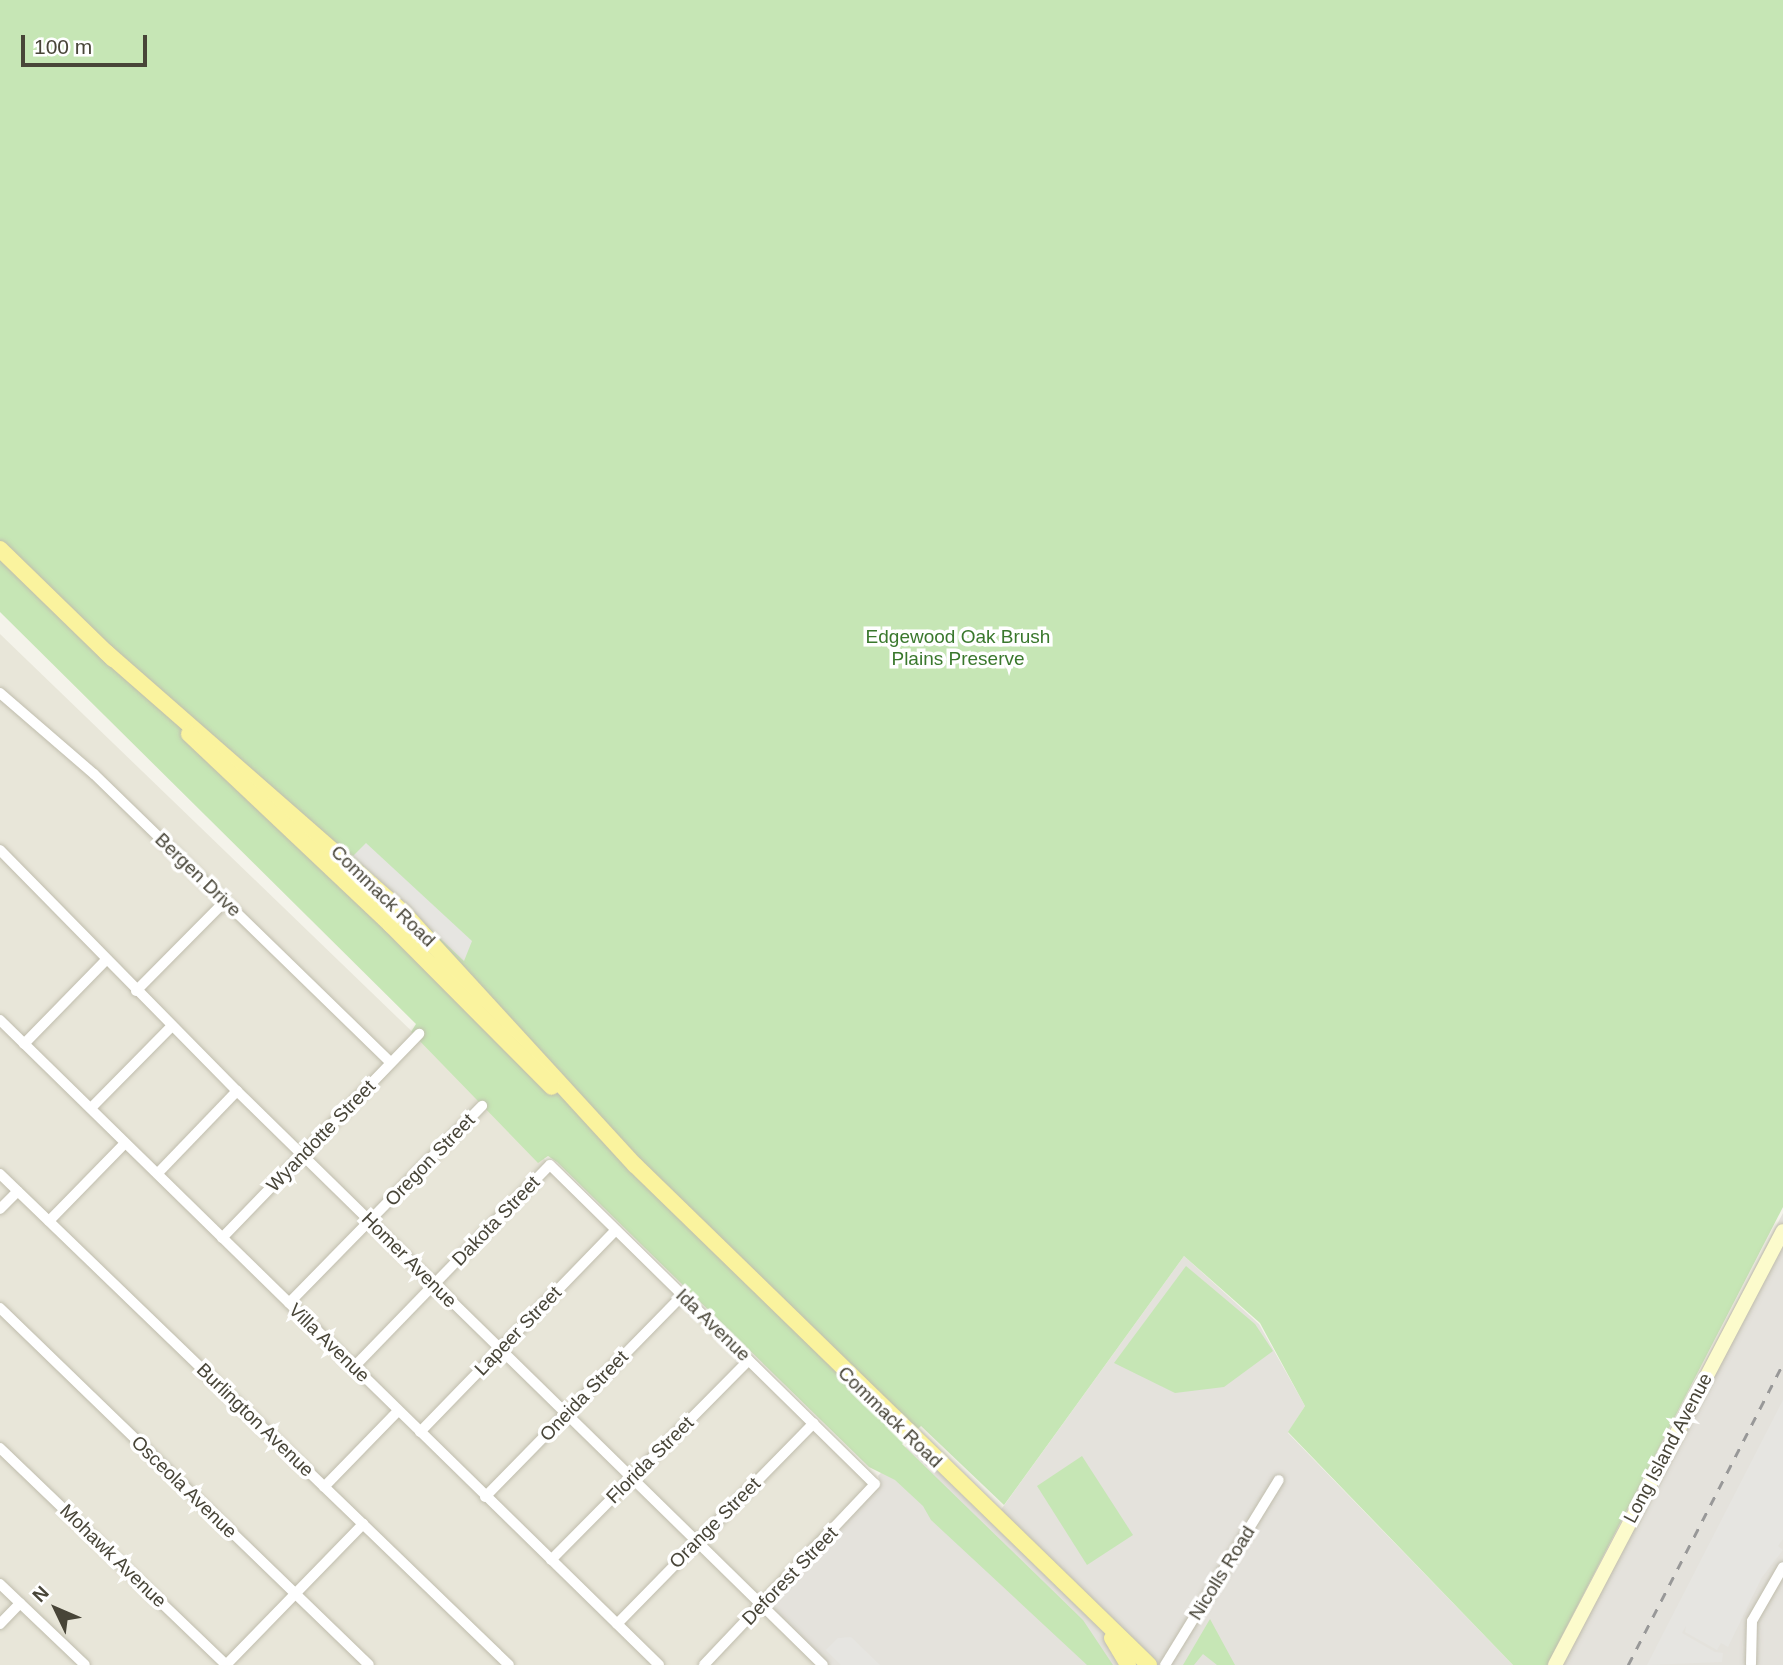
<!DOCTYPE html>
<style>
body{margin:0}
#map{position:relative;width:1783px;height:1665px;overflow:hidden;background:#f4f3ea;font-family:Helvetica,sans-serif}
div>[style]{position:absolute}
.residential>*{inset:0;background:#e8e6d9}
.industrial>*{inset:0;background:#e4e2dc}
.green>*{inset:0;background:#c6e6b5}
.parking>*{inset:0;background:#e6e5e1}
.roads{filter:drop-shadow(0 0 2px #c0bdad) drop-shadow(0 0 2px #c0bdad)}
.street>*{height:10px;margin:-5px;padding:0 5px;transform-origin:5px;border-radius:5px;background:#fff}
.secondary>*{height:14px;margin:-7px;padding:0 7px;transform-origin:7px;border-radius:7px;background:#fcfbcc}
.primary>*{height:16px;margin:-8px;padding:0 8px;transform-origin:8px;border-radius:8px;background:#faf39e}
.rail>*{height:2.5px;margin-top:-1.25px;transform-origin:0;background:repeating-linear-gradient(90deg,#989898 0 9px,transparent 0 18px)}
span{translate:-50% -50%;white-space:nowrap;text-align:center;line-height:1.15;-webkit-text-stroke:7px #fff;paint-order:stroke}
.park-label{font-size:19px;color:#3a782d}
.street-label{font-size:19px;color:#484538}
.north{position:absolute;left:21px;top:1574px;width:70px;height:70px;-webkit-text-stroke:5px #fff;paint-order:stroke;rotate:314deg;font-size:19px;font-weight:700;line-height:28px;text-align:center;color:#484538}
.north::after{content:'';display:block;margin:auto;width:24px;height:32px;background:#484538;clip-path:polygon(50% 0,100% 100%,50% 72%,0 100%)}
.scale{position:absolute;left:21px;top:35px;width:126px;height:32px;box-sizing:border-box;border:4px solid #484538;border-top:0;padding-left:9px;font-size:21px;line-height:24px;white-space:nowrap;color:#484538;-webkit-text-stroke:5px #fff;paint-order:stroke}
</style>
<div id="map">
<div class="residential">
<i style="clip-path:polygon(0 634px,881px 1484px,763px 1606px,822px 1665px,0 1665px)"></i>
</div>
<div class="industrial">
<i style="clip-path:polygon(1783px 1213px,1783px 1665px,1547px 1665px)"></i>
<i style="clip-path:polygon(1184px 1256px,1259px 1324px,1305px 1406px,1288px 1433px,1513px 1665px,822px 1665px,762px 1606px,881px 1484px,878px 1476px,919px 1433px,1000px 1511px)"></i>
</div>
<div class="green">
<i style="clip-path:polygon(0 0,1783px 0,1783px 1207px,1547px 1665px,1513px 1665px,1288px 1432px,1305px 1406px,1260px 1323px,1184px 1256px,1004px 1505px,921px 1426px,902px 1444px,1083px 1620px,1113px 1665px,1087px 1665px,931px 1520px,923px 1506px,895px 1480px,869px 1467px,557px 1162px,548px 1156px,538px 1163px,411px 1032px,416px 1024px,0 612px)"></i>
<i style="clip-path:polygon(1186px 1266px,1255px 1324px,1273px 1351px,1224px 1387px,1175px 1393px,1114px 1363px)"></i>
<i style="clip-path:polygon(1082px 1456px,1133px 1535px,1087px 1565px,1037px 1486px)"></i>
<i style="clip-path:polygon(1210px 1619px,1235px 1665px,1217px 1665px,1203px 1654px,1194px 1665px,1183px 1665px)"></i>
</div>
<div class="parking">
<i style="clip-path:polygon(366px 843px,472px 941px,464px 961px,353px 856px)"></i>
<i style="clip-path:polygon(1783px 1400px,1783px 1539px,1778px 1546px,1783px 1550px,1762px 1577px,1728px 1647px,1721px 1643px,1717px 1650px,1685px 1632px,1686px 1626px,1682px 1633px,1715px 1652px,1723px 1653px,1722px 1662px,1647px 1665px)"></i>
<i style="clip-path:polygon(851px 1637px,880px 1665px,841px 1665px,826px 1650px,838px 1638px)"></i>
</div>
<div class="roads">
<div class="street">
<i style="left:0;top:693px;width:124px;rotate:40.8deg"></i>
<i style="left:94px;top:774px;width:414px;rotate:44.2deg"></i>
<i style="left:0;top:850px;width:338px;rotate:45.5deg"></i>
<i style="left:237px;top:1091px;width:820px;rotate:44.41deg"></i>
<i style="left:136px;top:991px;width:125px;rotate:-45.3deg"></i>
<i style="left:0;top:1020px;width:922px;rotate:44.38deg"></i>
<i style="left:24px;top:1044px;width:116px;rotate:-45.7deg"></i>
<i style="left:91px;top:1108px;width:115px;rotate:-45.4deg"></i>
<i style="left:158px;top:1173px;width:114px;rotate:-46.1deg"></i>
<i style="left:0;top:1174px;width:707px;rotate:43.97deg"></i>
<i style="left:0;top:1209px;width:25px;rotate:-45deg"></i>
<i style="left:49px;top:1221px;width:109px;rotate:-45.7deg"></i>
<i style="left:222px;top:1238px;width:284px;rotate:-46deg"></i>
<i style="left:289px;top:1303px;width:276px;rotate:-45.6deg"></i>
<i style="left:0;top:1308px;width:513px;rotate:44.05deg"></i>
<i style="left:354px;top:1367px;width:281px;rotate:-45.9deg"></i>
<i style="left:550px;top:1165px;width:455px;rotate:44.5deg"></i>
<i style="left:875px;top:1484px;width:249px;rotate:133.4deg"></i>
<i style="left:420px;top:1432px;width:281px;rotate:-45.9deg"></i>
<i style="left:0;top:1448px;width:313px;rotate:43.8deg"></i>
<i style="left:324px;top:1487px;width:106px;rotate:-45.8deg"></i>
<i style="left:485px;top:1497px;width:283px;rotate:-45.6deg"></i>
<i style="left:551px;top:1560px;width:281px;rotate:-45.3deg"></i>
<i style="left:0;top:1584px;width:117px;rotate:43.6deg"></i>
<i style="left:0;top:1624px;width:29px;rotate:-46deg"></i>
<i style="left:617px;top:1624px;width:281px;rotate:-45.6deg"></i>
<i style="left:1751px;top:1664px;width:43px;rotate:-88.7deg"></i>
<i style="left:1752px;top:1621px;width:62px;rotate:-60.1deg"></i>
<i style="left:226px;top:1665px;width:197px;rotate:-45.8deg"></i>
<i style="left:1165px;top:1665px;width:217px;rotate:-58.4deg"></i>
</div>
<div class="secondary">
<i style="left:1555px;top:1665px;width:490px;rotate:-62.3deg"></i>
</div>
<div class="primary">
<i style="left:0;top:549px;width:158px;rotate:44.2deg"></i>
<i style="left:106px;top:652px;width:395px;rotate:41.2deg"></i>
<i style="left:403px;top:912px;width:343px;rotate:47.5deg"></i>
<i style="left:635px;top:1165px;width:717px;rotate:44.21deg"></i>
<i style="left:189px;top:734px;width:278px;rotate:43.4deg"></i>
<i style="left:391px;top:925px;width:228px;rotate:45.2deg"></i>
<i style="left:1112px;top:1638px;width:31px;rotate:59deg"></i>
</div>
</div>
<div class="rail">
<i style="left:1628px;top:1665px;width:339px;rotate:-62.8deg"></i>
</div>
<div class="park-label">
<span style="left:958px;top:648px">Edgewood Oak Brush<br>Plains Preserve</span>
</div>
<div class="street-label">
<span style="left:198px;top:875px;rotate:44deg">Bergen Drive</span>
<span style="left:383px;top:896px;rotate:44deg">Commack Road</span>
<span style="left:321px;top:1136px;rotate:-46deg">Wyandotte Street</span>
<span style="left:430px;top:1160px;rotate:-46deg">Oregon Street</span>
<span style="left:496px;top:1221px;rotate:-46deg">Dakota Street</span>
<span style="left:409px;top:1260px;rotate:45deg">Homer Avenue</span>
<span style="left:713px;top:1325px;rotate:44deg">Ida Avenue</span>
<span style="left:518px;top:1331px;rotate:-46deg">Lapeer Street</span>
<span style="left:329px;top:1343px;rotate:44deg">Villa Avenue</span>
<span style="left:584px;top:1396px;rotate:-46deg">Oneida Street</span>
<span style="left:890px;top:1417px;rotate:44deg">Commack Road</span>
<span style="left:255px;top:1420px;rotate:44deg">Burlington Avenue</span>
<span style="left:1668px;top:1448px;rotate:-62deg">Long Island Avenue</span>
<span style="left:650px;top:1460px;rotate:-45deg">Florida Street</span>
<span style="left:184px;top:1487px;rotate:44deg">Osceola Avenue</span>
<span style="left:715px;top:1523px;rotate:-45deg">Orange Street</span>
<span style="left:113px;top:1556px;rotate:44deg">Mohawk Avenue</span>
<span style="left:1222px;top:1573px;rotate:-58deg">Nicolls Road</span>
<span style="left:790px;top:1576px;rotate:-46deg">Deforest Street</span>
</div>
<div class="north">N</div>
<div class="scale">100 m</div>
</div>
